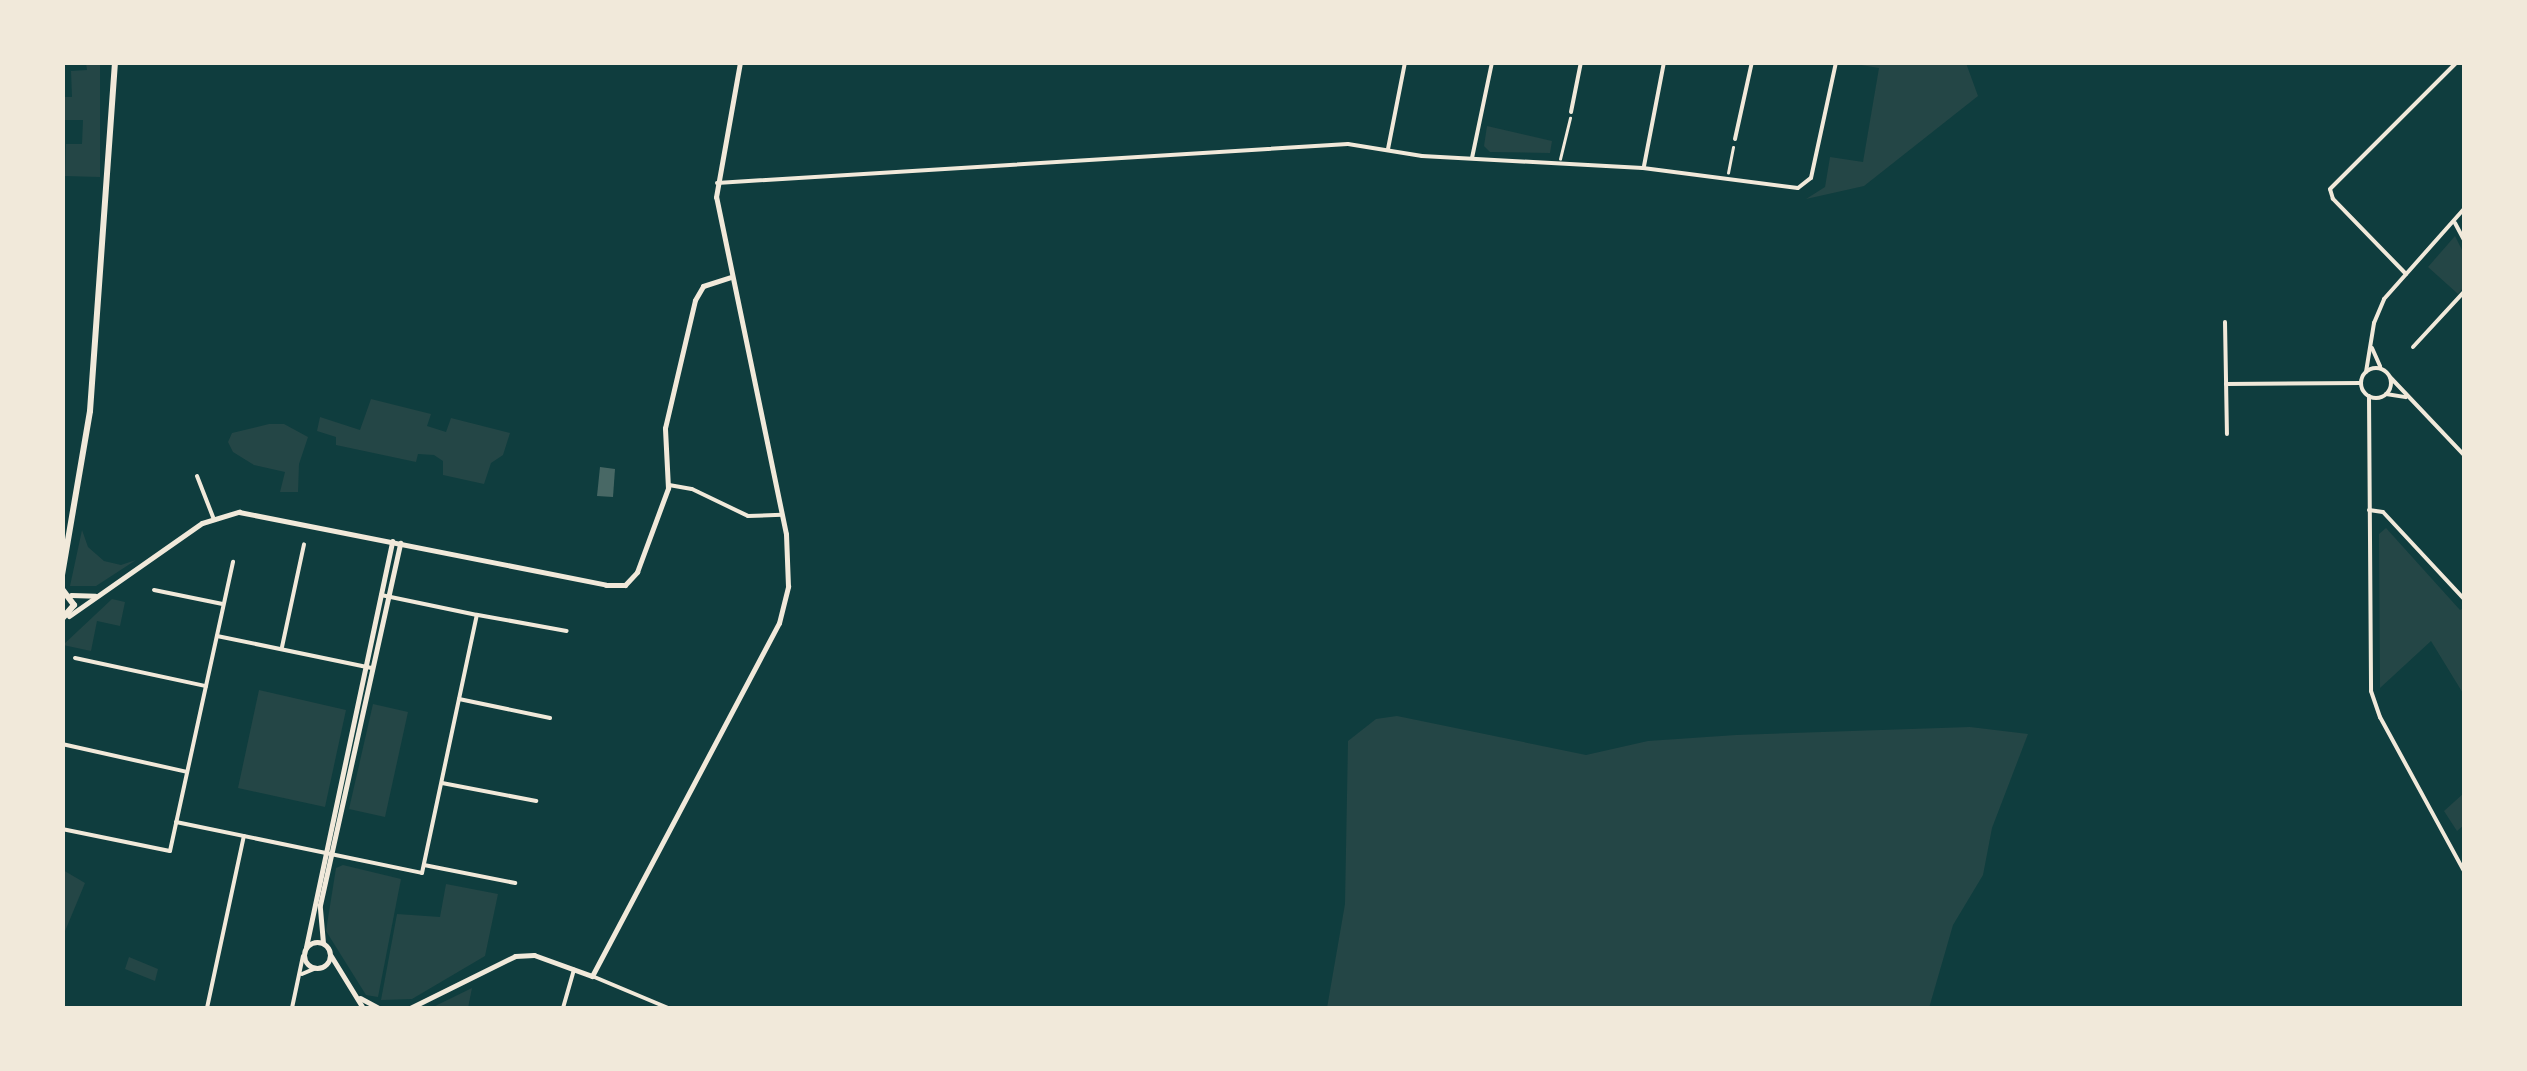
<!DOCTYPE html>
<style>
body{margin:0}
#map{position:relative;width:2527px;height:1071px;overflow:hidden;background:#0f3d3e;font-family:"Archivo Narrow",sans-serif}
div>[style]{position:absolute}
.green>*{inset:0;background:#244646}
.building>*{inset:0;background:#486865}
.path>*{height:2.5px;margin:-1.25px;padding:0 1.25px;transform-origin:1.25px;border-radius:1.25px;background:#f1e9da}
.minor>*{height:4px;margin:-2px;padding:0 2px;transform-origin:2px;border-radius:2px;background:#f1e9da}
.minor>.ring{margin:-2px;padding:0;box-sizing:content-box;background:none;border:4px solid #f1e9da;border-radius:50%}
.tertiary>*{height:5px;margin:-2.5px;padding:0 2.5px;transform-origin:2.5px;border-radius:2.5px;background:#f1e9da}
.tertiary>.ring{margin:-2.5px;padding:0;box-sizing:content-box;background:none;border:5px solid #f1e9da;border-radius:50%}
.secondary>*{height:6px;margin:-3px;padding:0 3px;transform-origin:3px;border-radius:3px;background:#f1e9da}
span{translate:-50% -50%;white-space:nowrap;text-align:center;line-height:1.15;-webkit-text-stroke:9px #f1e9da;paint-order:stroke}
.frame{position:absolute;inset:0;border:65px solid #f1e9da;pointer-events:none}
</style>
<div id="map">
<div class="green">
<i style="clip-path:polygon(86px 63px,100px 63px,100px 177px,65px 176px,66px 144px,82px 144px,83px 120px,63px 120px,63px 97px,72px 97px,71px 71px,87px 70px)"></i>
<i style="clip-path:polygon(1849px 63px,1966px 63px,1978px 96px,1864px 186px,1806px 199px,1825px 187px,1830px 157px,1863px 162px,1879px 68px)"></i>
<i style="clip-path:polygon(1487px 126px,1552px 141px,1550px 153px,1490px 152px,1484px 146px)"></i>
<i style="clip-path:polygon(2455px 236px,2464px 254px,2464px 287px,2458px 294px,2428px 267px)"></i>
<i style="clip-path:polygon(371px 399px,431px 414px,427px 426px,446px 432px,451px 418px,510px 433px,503px 455px,491px 463px,484px 484px,443px 475px,443px 461px,434px 455px,418px 454px,416px 462px,336px 445px,336px 437px,317px 431px,320px 417px,360px 430px)"></i>
<i style="clip-path:polygon(269px 424px,284px 424px,308px 437px,299px 464px,298px 492px,280px 492px,285px 472px,254px 465px,233px 452px,228px 442px,232px 433px)"></i>
<i style="clip-path:polygon(2386px 528px,2460px 610px,2464px 608px,2464px 695px,2431px 641px,2380px 688px,2379px 534px)"></i>
<i style="clip-path:polygon(82px 530px,88px 547px,104px 561px,121px 565px,136px 560px,96px 586px,70px 586px)"></i>
<i style="clip-path:polygon(112px 599px,125px 602px,120px 626px,97px 621px,91px 651px,63px 645px)"></i>
<i style="clip-path:polygon(259px 690px,346px 710px,325px 807px,238px 788px)"></i>
<i style="clip-path:polygon(373px 704px,408px 712px,385px 817px,349px 809px)"></i>
<i style="clip-path:polygon(1397px 716px,1586px 755px,1648px 741px,1736px 735px,1970px 727px,2028px 734px,1992px 828px,1983px 875px,1953px 925px,1929px 1008px,1327px 1008px,1345px 904px,1348px 741px,1376px 719px)"></i>
<i style="clip-path:polygon(2464px 793px,2464px 825px,2457px 831px,2444px 811px)"></i>
<i style="clip-path:polygon(343px 865px,401px 879px,378px 997px,366px 995px,326px 931px,336px 868px)"></i>
<i style="clip-path:polygon(63px 870px,85px 883px,63px 936px)"></i>
<i style="clip-path:polygon(446px 884px,498px 894px,485px 956px,412px 999px,381px 1000px,397px 914px,440px 917px)"></i>
<i style="clip-path:polygon(129px 957px,158px 969px,155px 981px,125px 969px)"></i>
<i style="clip-path:polygon(472px 988px,468px 1008px,431px 1008px)"></i>
</div>
<div class="building">
<i style="clip-path:polygon(600px 467px,615px 469px,613px 497px,597px 496px)"></i>
</div>
<div class="path">
<i style="left:1560px;top:159px;width:42px;rotate:-76.3deg"></i>
<i style="left:1728px;top:173px;width:26px;rotate:-79deg"></i>
</div>
<div class="minor">
<i style="left:1571px;top:112px;width:51px;rotate:-78.7deg"></i>
<i style="left:1735px;top:139px;width:79px;rotate:-77.6deg"></i>
<i style="left:1388px;top:149px;width:89px;rotate:-78.9deg"></i>
<i style="left:1472px;top:158px;width:98px;rotate:-78.2deg"></i>
<i style="left:1644px;top:166px;width:106px;rotate:-79.1deg"></i>
<i style="left:717px;top:183px;width:632px;rotate:-3.54deg"></i>
<i style="left:1348px;top:144px;width:75px;rotate:9.2deg"></i>
<i style="left:1422px;top:156px;width:221px;rotate:3.1deg"></i>
<i style="left:1643px;top:168px;width:156px;rotate:7.4deg"></i>
<i style="left:1798px;top:188px;width:16px;rotate:-38deg"></i>
<i style="left:1811px;top:178px;width:119px;rotate:-77.8deg"></i>
<i style="left:2455px;top:223px;width:19px;rotate:62deg"></i>
<i style="left:2406px;top:274px;width:105px;rotate:-134.2deg"></i>
<i style="left:2333px;top:199px;width:10px;rotate:-107deg"></i>
<i style="left:2330px;top:189px;width:180px;rotate:-45deg"></i>
<i style="left:2225px;top:322px;width:112px;rotate:89deg"></i>
<i style="left:2413px;top:347px;width:75px;rotate:-47.2deg"></i>
<i style="left:2372px;top:348px;width:20px;rotate:66deg"></i>
<i class="ring" style="left:2361px;top:368px;width:26px;height:26px"></i>
<i style="left:2366px;top:372px;width:50px;rotate:-80.7deg"></i>
<i style="left:2374px;top:323px;width:26px;rotate:-67deg"></i>
<i style="left:2384px;top:299px;width:120px;rotate:-48.4deg"></i>
<i style="left:2390px;top:377px;width:108px;rotate:46.5deg"></i>
<i style="left:2226px;top:384px;width:135px;rotate:-0.4deg"></i>
<i style="left:2386px;top:394px;width:20px;rotate:9deg"></i>
<i style="left:2369px;top:396px;width:295px;rotate:89.6deg"></i>
<i style="left:2371px;top:691px;width:28px;rotate:71deg"></i>
<i style="left:2380px;top:717px;width:175px;rotate:61.4deg"></i>
<i style="left:197px;top:476px;width:44px;rotate:68.7deg"></i>
<i style="left:669px;top:485px;width:23px;rotate:10deg"></i>
<i style="left:692px;top:489px;width:62px;rotate:25.7deg"></i>
<i style="left:748px;top:516px;width:34px;rotate:-2deg"></i>
<i style="left:2369px;top:510px;width:14px;rotate:8deg"></i>
<i style="left:2383px;top:512px;width:119px;rotate:47deg"></i>
<i style="left:154px;top:590px;width:70px;rotate:11.5deg"></i>
<i style="left:478px;top:615px;width:90px;rotate:10.2deg"></i>
<i style="left:217px;top:636px;width:158px;rotate:11.7deg"></i>
<i style="left:282px;top:647px;width:105px;rotate:-77.9deg"></i>
<i style="left:75px;top:658px;width:134px;rotate:12.1deg"></i>
<i style="left:459px;top:699px;width:93px;rotate:11.8deg"></i>
<i style="left:62px;top:744px;width:128px;rotate:12.6deg"></i>
<i style="left:442px;top:783px;width:96px;rotate:10.8deg"></i>
<i style="left:176px;top:822px;width:251px;rotate:11.7deg"></i>
<i style="left:422px;top:873px;width:264px;rotate:-78deg"></i>
<i style="left:477px;top:615px;width:98px;rotate:-168.2deg"></i>
<i style="left:62px;top:829px;width:110px;rotate:11.5deg"></i>
<i style="left:170px;top:851px;width:296px;rotate:-77.7deg"></i>
<i style="left:424px;top:865px;width:93px;rotate:11.2deg"></i>
<i style="left:302px;top:974px;width:15px;rotate:-23deg"></i>
<i style="left:592px;top:976px;width:82px;rotate:22.8deg"></i>
<i style="left:207px;top:1008px;width:176px;rotate:-77.9deg"></i>
<i style="left:292px;top:1008px;width:53px;rotate:-78.1deg"></i>
<i style="left:563px;top:1008px;width:40px;rotate:-74deg"></i>
</div>
<div class="tertiary">
<i style="left:71px;top:595px;width:24px;rotate:2deg"></i>
<i style="left:69px;top:616px;width:162px;rotate:-35deg"></i>
<i style="left:202px;top:523px;width:39px;rotate:-17deg"></i>
<i style="left:239px;top:512px;width:374px;rotate:11.2deg"></i>
<i style="left:606px;top:585px;width:19px"></i>
<i style="left:625px;top:585px;width:18px;rotate:-47deg"></i>
<i style="left:637px;top:572px;width:90px;rotate:-69.7deg"></i>
<i style="left:668px;top:488px;width:60px;rotate:-92.9deg"></i>
<i style="left:665px;top:428px;width:131px;rotate:-76.8deg"></i>
<i style="left:695px;top:300px;width:16px;rotate:-60deg"></i>
<i style="left:703px;top:286px;width:29px;rotate:-18deg"></i>
<i class="ring" style="left:304px;top:942px;width:21px;height:21px"></i>
<i style="left:323px;top:943px;width:38px;rotate:-95deg"></i>
<i style="left:320px;top:905px;width:371px;rotate:-77.5deg"></i>
<i style="left:306px;top:947px;width:415px;rotate:-78deg"></i>
<i style="left:331px;top:956px;width:61px;rotate:58.4deg"></i>
<i style="left:360px;top:998px;width:21px;rotate:28deg"></i>
<i style="left:410px;top:1008px;width:117px;rotate:-26.3deg"></i>
<i style="left:515px;top:956px;width:19px;rotate:-3deg"></i>
<i style="left:534px;top:955px;width:62px;rotate:19.9deg"></i>
<i style="left:592px;top:976px;width:399px;rotate:-62.1deg"></i>
<i style="left:779px;top:623px;width:38px;rotate:-76deg"></i>
<i style="left:788px;top:586px;width:52px;rotate:-92.2deg"></i>
<i style="left:786px;top:534px;width:344px;rotate:-101.7deg"></i>
<i style="left:716px;top:197px;width:137px;rotate:-79.9deg"></i>
</div>
<div class="secondary">
<i style="left:62px;top:575px;width:166px;rotate:-80.3deg"></i>
<i style="left:90px;top:411px;width:350px;rotate:-85.9deg"></i>
<i style="left:62px;top:589px;width:20px;rotate:53deg"></i>
<i style="left:74px;top:605px;width:18px;rotate:131deg"></i>
</div>
<div class="frame"></div>
</div>
